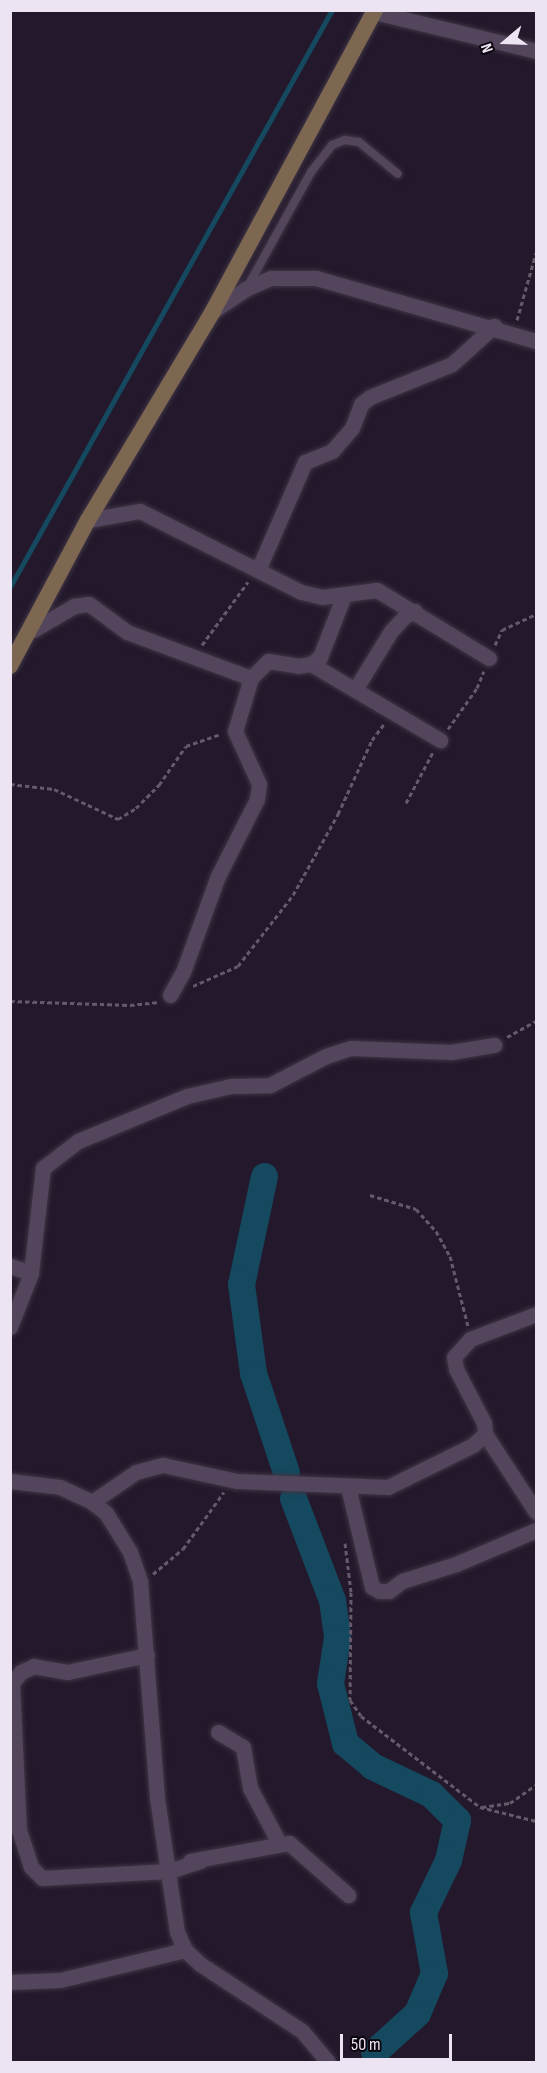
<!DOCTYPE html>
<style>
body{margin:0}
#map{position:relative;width:547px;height:2073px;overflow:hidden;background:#24192c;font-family:"Sofia Sans Condensed",sans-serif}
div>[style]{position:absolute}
.stream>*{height:4.5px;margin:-2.25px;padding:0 2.25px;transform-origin:2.25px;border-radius:2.25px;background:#14495f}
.river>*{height:27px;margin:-13.5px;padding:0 13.5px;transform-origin:13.5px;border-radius:13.5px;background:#14495f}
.path>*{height:3px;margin-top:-1.5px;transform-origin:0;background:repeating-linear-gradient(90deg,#645a6b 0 4.5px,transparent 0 7.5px)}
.roads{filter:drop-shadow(0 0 2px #3e3545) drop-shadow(0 0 2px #3e3545)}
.service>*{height:8px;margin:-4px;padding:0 4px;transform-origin:4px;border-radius:4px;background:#53465c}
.minor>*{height:15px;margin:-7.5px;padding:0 7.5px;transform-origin:7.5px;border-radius:7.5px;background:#53465c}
.secondary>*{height:16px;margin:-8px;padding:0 8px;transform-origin:8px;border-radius:8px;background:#7d6751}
span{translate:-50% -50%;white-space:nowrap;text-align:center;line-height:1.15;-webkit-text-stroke:4.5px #0b060e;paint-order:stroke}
.frame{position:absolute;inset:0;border:12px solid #ece4f2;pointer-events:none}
.north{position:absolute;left:475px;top:12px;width:60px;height:60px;-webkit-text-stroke:4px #0b060e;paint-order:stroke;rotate:251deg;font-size:16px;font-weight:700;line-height:24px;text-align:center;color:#ece4f2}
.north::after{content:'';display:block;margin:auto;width:21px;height:27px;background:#ece4f2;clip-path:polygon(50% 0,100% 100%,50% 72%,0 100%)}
.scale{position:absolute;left:340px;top:2034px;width:112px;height:27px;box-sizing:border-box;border:3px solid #ece4f2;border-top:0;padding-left:8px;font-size:18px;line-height:21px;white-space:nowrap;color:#ece4f2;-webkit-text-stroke:4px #0b060e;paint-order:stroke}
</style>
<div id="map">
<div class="stream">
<i style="left:10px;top:587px;width:661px;rotate:-60.84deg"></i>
</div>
<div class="river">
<i style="left:264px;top:1176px;width:110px;rotate:102deg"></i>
<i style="left:241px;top:1284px;width:90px;rotate:82.3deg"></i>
<i style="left:253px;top:1373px;width:104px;rotate:71.6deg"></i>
<i style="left:293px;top:1498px;width:109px;rotate:69.1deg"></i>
<i style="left:332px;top:1600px;width:37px;rotate:82deg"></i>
<i style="left:337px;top:1637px;width:47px;rotate:98.7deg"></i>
<i style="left:330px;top:1683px;width:62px;rotate:76deg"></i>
<i style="left:345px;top:1743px;width:35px;rotate:40deg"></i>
<i style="left:372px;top:1766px;width:65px;rotate:25.4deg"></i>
<i style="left:431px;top:1794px;width:37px;rotate:45deg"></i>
<i style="left:457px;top:1820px;width:41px;rotate:102.7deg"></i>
<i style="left:448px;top:1860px;width:58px;rotate:115.7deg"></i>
<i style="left:423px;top:1912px;width:62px;rotate:79.8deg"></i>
<i style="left:434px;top:1973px;width:43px;rotate:113deg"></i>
<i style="left:417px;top:2013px;width:58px;rotate:137.8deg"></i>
</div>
<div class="path">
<i style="left:517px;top:320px;width:70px;rotate:-74.2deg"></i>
<i style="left:202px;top:645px;width:78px;rotate:-53.9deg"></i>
<i style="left:495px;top:645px;width:17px;rotate:-65deg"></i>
<i style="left:502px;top:630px;width:38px;rotate:-25deg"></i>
<i style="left:448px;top:729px;width:50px;rotate:-54.7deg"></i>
<i style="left:477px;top:688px;width:18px;rotate:-68deg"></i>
<i style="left:10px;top:784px;width:44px;rotate:6.5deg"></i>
<i style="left:54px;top:789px;width:71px;rotate:25.1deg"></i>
<i style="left:118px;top:819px;width:21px;rotate:-31deg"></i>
<i style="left:136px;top:808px;width:33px;rotate:-45deg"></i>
<i style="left:159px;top:785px;width:47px;rotate:-55.3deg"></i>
<i style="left:186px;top:746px;width:37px;rotate:-19deg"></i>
<i style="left:406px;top:803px;width:58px;rotate:-62.1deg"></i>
<i style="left:193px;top:986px;width:49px;rotate:-24deg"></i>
<i style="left:238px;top:966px;width:90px;rotate:-52.2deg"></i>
<i style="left:293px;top:895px;width:93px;rotate:-60.9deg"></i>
<i style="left:338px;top:814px;width:81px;rotate:-65.3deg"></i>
<i style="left:372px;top:740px;width:21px;rotate:-53deg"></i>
<i style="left:10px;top:1001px;width:120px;rotate:1.9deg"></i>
<i style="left:130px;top:1005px;width:27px;rotate:-6deg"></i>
<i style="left:507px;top:1037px;width:33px;rotate:-29deg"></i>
<i style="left:370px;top:1195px;width:48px;rotate:16.9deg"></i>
<i style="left:416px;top:1209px;width:30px;rotate:48deg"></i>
<i style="left:436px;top:1231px;width:29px;rotate:61deg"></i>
<i style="left:450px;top:1256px;width:72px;rotate:75.6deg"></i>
<i style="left:345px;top:1543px;width:49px;rotate:83deg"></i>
<i style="left:351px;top:1592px;width:108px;rotate:90.5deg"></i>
<i style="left:350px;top:1700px;width:19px;rotate:55deg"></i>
<i style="left:361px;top:1716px;width:150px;rotate:37.4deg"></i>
<i style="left:480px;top:1807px;width:58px;rotate:14deg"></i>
<i style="left:153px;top:1574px;width:39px;rotate:-40deg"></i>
<i style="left:183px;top:1549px;width:70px;rotate:-54.3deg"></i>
<i style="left:482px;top:1807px;width:28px;rotate:-8deg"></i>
<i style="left:510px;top:1803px;width:32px;rotate:-35deg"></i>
</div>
<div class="roads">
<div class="service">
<i style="left:249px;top:284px;width:128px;rotate:-61deg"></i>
<i style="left:311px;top:172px;width:34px;rotate:-52deg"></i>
<i style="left:332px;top:145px;width:14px;rotate:-21deg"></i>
<i style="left:345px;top:140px;width:14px;rotate:8deg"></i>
<i style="left:359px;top:142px;width:50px;rotate:39.4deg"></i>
</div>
<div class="minor">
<i style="left:374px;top:12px;width:167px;rotate:13.5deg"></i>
<i style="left:213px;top:311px;width:41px;rotate:-34.1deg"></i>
<i style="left:247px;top:288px;width:26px;rotate:-23deg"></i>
<i style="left:271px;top:278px;width:45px"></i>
<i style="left:316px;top:278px;width:229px;rotate:16deg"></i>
<i style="left:88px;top:520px;width:53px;rotate:-9.8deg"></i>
<i style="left:140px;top:511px;width:180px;rotate:26.7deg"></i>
<i style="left:301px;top:592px;width:22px;rotate:13deg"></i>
<i style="left:322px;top:597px;width:55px;rotate:-7.3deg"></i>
<i style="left:377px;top:590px;width:131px;rotate:31.3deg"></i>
<i style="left:258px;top:570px;width:118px;rotate:-66.5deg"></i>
<i style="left:305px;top:462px;width:29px;rotate:-22deg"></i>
<i style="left:332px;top:451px;width:30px;rotate:-49deg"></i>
<i style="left:352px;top:428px;width:26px;rotate:-69deg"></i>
<i style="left:361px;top:404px;width:11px;rotate:-38deg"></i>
<i style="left:370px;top:397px;width:88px;rotate:-21.9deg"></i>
<i style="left:452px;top:364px;width:57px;rotate:-42.1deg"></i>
<i style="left:33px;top:630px;width:48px;rotate:-30.3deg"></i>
<i style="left:74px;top:606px;width:15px;rotate:-8deg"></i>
<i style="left:89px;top:604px;width:47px;rotate:36.4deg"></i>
<i style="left:127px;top:632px;width:132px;rotate:20.4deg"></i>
<i style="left:311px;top:664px;width:150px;rotate:30.5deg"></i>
<i style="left:356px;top:688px;width:67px;rotate:-58.4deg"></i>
<i style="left:391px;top:631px;width:21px;rotate:-47deg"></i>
<i style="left:405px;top:616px;width:11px;rotate:-27deg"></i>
<i style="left:170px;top:995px;width:26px;rotate:-61deg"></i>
<i style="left:183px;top:972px;width:102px;rotate:-70deg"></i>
<i style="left:218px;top:876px;width:86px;rotate:-63.1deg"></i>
<i style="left:257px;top:799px;width:15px;rotate:-82deg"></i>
<i style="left:259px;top:784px;width:58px;rotate:-114.4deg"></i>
<i style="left:235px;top:731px;width:55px;rotate:-73.2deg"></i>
<i style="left:251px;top:678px;width:24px;rotate:-45deg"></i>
<i style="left:268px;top:661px;width:30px;rotate:9deg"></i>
<i style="left:298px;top:666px;width:13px;rotate:-9deg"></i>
<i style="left:311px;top:664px;width:11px;rotate:-38deg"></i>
<i style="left:320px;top:657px;width:66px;rotate:-68.8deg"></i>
<i style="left:10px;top:1266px;width:22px;rotate:18deg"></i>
<i style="left:10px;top:1327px;width:58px;rotate:-68.7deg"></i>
<i style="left:31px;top:1273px;width:106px;rotate:-83.5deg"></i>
<i style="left:43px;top:1168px;width:44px;rotate:-37.6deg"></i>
<i style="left:78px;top:1141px;width:118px;rotate:-22.4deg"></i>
<i style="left:187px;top:1096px;width:45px;rotate:-12.8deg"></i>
<i style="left:231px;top:1086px;width:39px;rotate:-1deg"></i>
<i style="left:270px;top:1085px;width:63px;rotate:-27.4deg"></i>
<i style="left:326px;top:1056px;width:26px;rotate:-18deg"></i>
<i style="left:351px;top:1048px;width:100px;rotate:2.3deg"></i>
<i style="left:451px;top:1052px;width:44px;rotate:-9.2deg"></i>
<i style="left:485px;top:1434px;width:93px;rotate:56.8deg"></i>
<i style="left:10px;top:1481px;width:50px;rotate:6.8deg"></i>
<i style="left:60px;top:1487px;width:35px;rotate:25deg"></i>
<i style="left:92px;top:1502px;width:53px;rotate:-34.3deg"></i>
<i style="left:136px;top:1472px;width:28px;rotate:-15deg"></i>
<i style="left:163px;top:1465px;width:76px;rotate:12.2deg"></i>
<i style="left:237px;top:1481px;width:151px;rotate:2.3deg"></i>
<i style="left:388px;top:1487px;width:95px;rotate:-26.3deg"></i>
<i style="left:473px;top:1445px;width:16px;rotate:-43deg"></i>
<i style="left:485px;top:1434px;width:11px;rotate:-95deg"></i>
<i style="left:484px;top:1423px;width:61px;rotate:-117.4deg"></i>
<i style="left:456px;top:1369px;width:12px;rotate:-99deg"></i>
<i style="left:454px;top:1357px;width:24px;rotate:-48deg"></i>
<i style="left:470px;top:1339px;width:71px;rotate:-20.7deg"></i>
<i style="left:348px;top:1487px;width:103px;rotate:76.5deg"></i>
<i style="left:372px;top:1587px;width:8px;rotate:30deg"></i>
<i style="left:379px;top:1591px;width:10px"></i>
<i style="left:389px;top:1591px;width:16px;rotate:-38deg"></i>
<i style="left:402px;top:1581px;width:57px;rotate:-17.5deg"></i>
<i style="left:456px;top:1564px;width:87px;rotate:-23deg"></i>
<i style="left:92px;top:1502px;width:18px;rotate:38deg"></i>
<i style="left:106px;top:1513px;width:46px;rotate:58.4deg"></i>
<i style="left:130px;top:1552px;width:31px;rotate:71deg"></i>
<i style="left:140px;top:1581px;width:218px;rotate:85.5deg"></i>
<i style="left:157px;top:1798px;width:135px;rotate:81.5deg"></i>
<i style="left:177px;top:1932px;width:20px;rotate:66deg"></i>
<i style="left:185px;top:1950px;width:21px;rotate:43deg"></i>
<i style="left:200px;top:1964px;width:122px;rotate:33.3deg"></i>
<i style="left:302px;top:2031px;width:40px;rotate:50deg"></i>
<i style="left:147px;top:1655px;width:82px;rotate:168deg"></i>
<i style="left:67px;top:1672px;width:34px;rotate:-170deg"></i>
<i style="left:34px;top:1666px;width:14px;rotate:155deg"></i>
<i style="left:21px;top:1672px;width:14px;rotate:129deg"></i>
<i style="left:12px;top:1683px;width:147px;rotate:87.3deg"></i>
<i style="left:19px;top:1830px;width:39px;rotate:72deg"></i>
<i style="left:31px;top:1867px;width:16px;rotate:45deg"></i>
<i style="left:42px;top:1878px;width:127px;rotate:-3.2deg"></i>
<i style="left:169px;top:1871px;width:33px;rotate:-18deg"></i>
<i style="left:218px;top:1732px;width:29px;rotate:31deg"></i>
<i style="left:243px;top:1747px;width:42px;rotate:80.3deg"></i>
<i style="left:250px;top:1788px;width:62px;rotate:62.2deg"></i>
<i style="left:190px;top:1861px;width:101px;rotate:-10.3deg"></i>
<i style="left:289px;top:1843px;width:79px;rotate:41.4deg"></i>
<i style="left:10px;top:1982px;width:50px;rotate:-2.3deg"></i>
<i style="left:60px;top:1980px;width:129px;rotate:-13.5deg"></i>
</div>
<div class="secondary">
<i style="left:10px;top:666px;width:166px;rotate:-61.9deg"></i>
<i style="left:88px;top:520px;width:244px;rotate:-59.1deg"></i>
<i style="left:213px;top:311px;width:342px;rotate:-61.7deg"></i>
</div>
</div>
<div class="frame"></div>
<div class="north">N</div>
<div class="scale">50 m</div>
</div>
